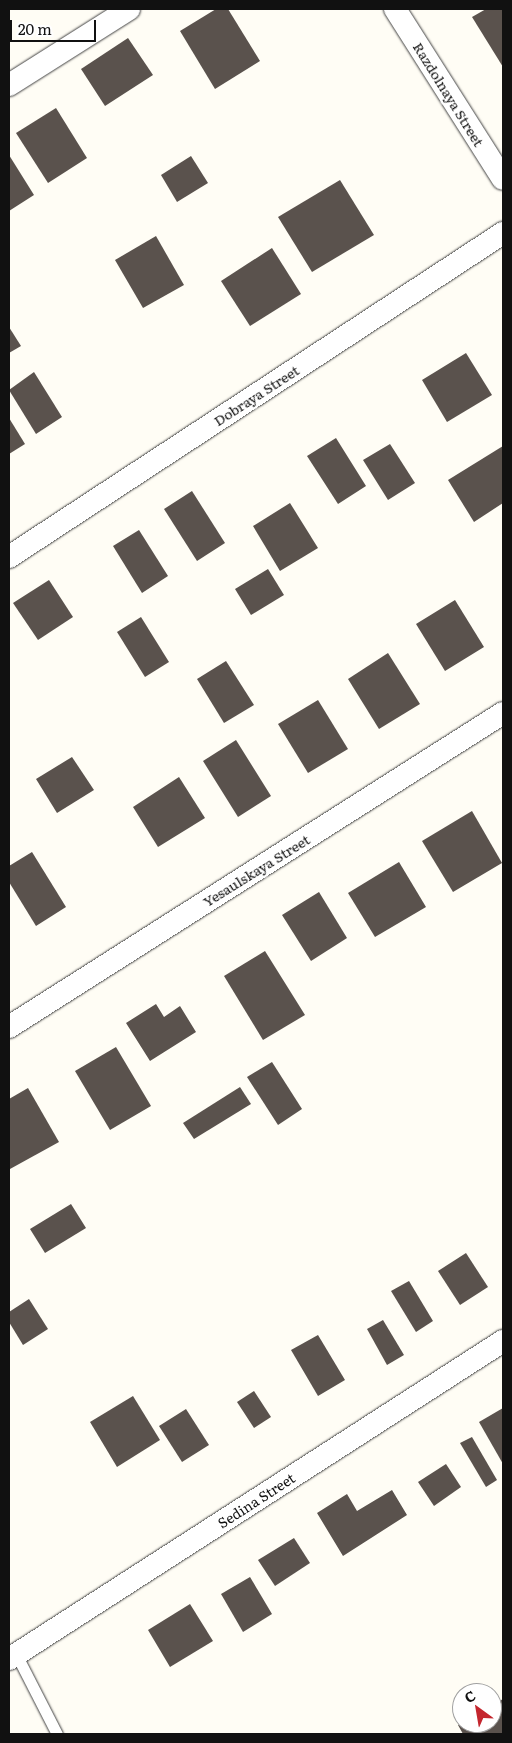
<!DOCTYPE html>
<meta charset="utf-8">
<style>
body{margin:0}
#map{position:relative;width:512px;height:1743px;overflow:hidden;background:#fffdf5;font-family:Literata,serif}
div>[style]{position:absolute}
.building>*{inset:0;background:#5a524d}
.roads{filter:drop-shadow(0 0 1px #444) drop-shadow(0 0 1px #444)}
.lane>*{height:11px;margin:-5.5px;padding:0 5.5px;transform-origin:5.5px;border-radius:5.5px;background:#fff}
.street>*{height:22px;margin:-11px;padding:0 11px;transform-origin:11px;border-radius:11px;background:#fff}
span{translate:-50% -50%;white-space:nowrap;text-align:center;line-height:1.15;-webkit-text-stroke:5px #fff;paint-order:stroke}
.street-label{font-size:14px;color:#111}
.frame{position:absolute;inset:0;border:10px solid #111;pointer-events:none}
.north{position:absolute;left:452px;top:1683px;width:50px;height:50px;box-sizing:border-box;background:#fff;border:1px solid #a0a0a0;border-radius:50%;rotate:328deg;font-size:14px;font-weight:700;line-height:20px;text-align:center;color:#111}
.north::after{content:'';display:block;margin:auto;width:18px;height:22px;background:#c4262e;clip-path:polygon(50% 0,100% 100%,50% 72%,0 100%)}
.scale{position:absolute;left:10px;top:20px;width:86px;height:22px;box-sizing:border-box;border:2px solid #111;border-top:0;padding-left:6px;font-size:15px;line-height:18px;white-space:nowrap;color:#111;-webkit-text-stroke:4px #fff;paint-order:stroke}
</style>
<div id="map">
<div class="building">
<i style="clip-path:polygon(216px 9px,228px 9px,260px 61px,215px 89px,180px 31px)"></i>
<i style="clip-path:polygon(486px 9px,503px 9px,503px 67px,472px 17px)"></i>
<i style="clip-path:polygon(128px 38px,153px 75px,105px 106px,81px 69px)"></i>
<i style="clip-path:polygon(56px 108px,87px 158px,48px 183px,16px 133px)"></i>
<i style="clip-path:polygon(9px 155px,34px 195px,9px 211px)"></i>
<i style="clip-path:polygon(191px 156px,208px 183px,177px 202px,161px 175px)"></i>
<i style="clip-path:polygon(340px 180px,374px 235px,312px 272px,278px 217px)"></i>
<i style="clip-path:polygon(156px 236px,184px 285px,143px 308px,115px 260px)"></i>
<i style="clip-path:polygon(272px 248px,301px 294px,250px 326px,221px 281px)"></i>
<i style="clip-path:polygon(9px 327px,21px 346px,9px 353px)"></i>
<i style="clip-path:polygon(466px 353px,492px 395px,447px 422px,422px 380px)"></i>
<i style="clip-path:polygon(34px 372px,62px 417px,36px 434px,9px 390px)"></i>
<i style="clip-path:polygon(9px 418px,25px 444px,9px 454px)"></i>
<i style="clip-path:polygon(336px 438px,366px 486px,338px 504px,307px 456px)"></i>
<i style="clip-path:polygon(390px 444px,415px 483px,388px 500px,363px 460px)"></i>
<i style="clip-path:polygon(503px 446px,503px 503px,474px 522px,448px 480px)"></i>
<i style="clip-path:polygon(192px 491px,225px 543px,197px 561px,164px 509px)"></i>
<i style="clip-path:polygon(290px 503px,318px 548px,280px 571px,253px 526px)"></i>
<i style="clip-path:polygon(139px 530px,168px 576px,142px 593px,113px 546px)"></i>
<i style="clip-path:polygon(268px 569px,284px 595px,251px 615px,235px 589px)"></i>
<i style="clip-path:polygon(49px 580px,73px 617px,38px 640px,13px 603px)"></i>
<i style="clip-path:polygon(455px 600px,484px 647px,445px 671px,416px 624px)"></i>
<i style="clip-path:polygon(141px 617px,169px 662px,145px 677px,117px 632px)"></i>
<i style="clip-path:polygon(388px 653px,420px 704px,379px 729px,348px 679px)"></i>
<i style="clip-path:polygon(226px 661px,254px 705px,224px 723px,197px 679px)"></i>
<i style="clip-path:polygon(318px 700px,348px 749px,308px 773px,278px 724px)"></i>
<i style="clip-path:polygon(236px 740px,271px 796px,238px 817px,203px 761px)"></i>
<i style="clip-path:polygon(72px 757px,94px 790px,57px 813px,36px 779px)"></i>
<i style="clip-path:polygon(179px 777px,205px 818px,158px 847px,133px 807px)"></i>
<i style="clip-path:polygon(472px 811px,502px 863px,453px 892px,422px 841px)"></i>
<i style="clip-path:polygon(32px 852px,66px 907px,36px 926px,9px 882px,9px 866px)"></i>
<i style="clip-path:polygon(399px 862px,426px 907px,375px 937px,348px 893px)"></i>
<i style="clip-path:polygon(319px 892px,347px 938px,311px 961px,282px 915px)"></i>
<i style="clip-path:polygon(265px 951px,305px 1015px,263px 1040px,224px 976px)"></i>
<i style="clip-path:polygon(156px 1004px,164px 1017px,180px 1006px,196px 1032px,150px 1061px,126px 1023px)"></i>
<i style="clip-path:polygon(116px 1047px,151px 1106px,110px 1130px,75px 1071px)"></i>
<i style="clip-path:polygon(272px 1062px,302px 1109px,278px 1125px,247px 1077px)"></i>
<i style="clip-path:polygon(240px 1087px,251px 1104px,194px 1139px,183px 1123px)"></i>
<i style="clip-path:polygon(28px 1088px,59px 1142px,10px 1169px,9px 1099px)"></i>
<i style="clip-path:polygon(71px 1204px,86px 1228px,45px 1253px,30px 1229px)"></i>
<i style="clip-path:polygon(466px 1253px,488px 1287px,460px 1305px,438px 1271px)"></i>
<i style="clip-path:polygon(409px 1281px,433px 1321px,416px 1332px,391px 1291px)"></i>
<i style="clip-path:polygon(29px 1299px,48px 1329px,23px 1345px,9px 1322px,9px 1312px)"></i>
<i style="clip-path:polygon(383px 1320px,404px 1355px,387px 1365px,367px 1329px)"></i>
<i style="clip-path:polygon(318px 1335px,345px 1380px,318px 1396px,291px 1350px)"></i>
<i style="clip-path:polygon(254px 1391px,271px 1417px,254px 1428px,237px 1402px)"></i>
<i style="clip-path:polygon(133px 1396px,160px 1440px,117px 1467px,90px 1422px)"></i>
<i style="clip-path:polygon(503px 1408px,503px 1464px,479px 1422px)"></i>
<i style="clip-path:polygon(186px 1409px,209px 1445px,182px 1462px,159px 1426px)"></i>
<i style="clip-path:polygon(472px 1437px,497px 1480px,486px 1487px,460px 1443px)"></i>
<i style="clip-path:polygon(446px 1464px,461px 1487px,434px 1506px,418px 1482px)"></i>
<i style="clip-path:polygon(392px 1490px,407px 1515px,343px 1556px,317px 1513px,347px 1494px,357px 1511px)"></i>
<i style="clip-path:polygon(294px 1538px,310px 1563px,275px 1586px,258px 1560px)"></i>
<i style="clip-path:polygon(250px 1577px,272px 1614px,243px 1632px,221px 1594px)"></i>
<i style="clip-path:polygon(190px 1604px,213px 1641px,170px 1667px,148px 1630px)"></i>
<i style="clip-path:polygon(503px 1699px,503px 1734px,463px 1734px,458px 1725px,461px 1723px,492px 1723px,492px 1705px)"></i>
</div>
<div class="roads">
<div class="lane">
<i style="left:16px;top:1654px;width:90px;rotate:62.9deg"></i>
</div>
<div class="street">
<i style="left:395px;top:9px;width:201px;rotate:57.6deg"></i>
<i style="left:9px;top:85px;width:142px;rotate:-32.3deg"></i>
<i style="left:9px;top:557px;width:591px;rotate:-33.26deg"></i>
<i style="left:9px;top:1027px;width:585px;rotate:-32.44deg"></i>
<i style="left:9px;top:1659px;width:588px;rotate:-32.77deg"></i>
</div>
</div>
<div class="street-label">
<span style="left:449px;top:94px;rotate:58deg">Razdolnaya Street</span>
<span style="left:256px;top:395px;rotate:-33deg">Dobraya Street</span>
<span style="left:256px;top:870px;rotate:-32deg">Yesaulskaya Street</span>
<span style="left:256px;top:1500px;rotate:-33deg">Sedina Street</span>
</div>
<div class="frame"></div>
<div class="north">С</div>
<div class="scale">20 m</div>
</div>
